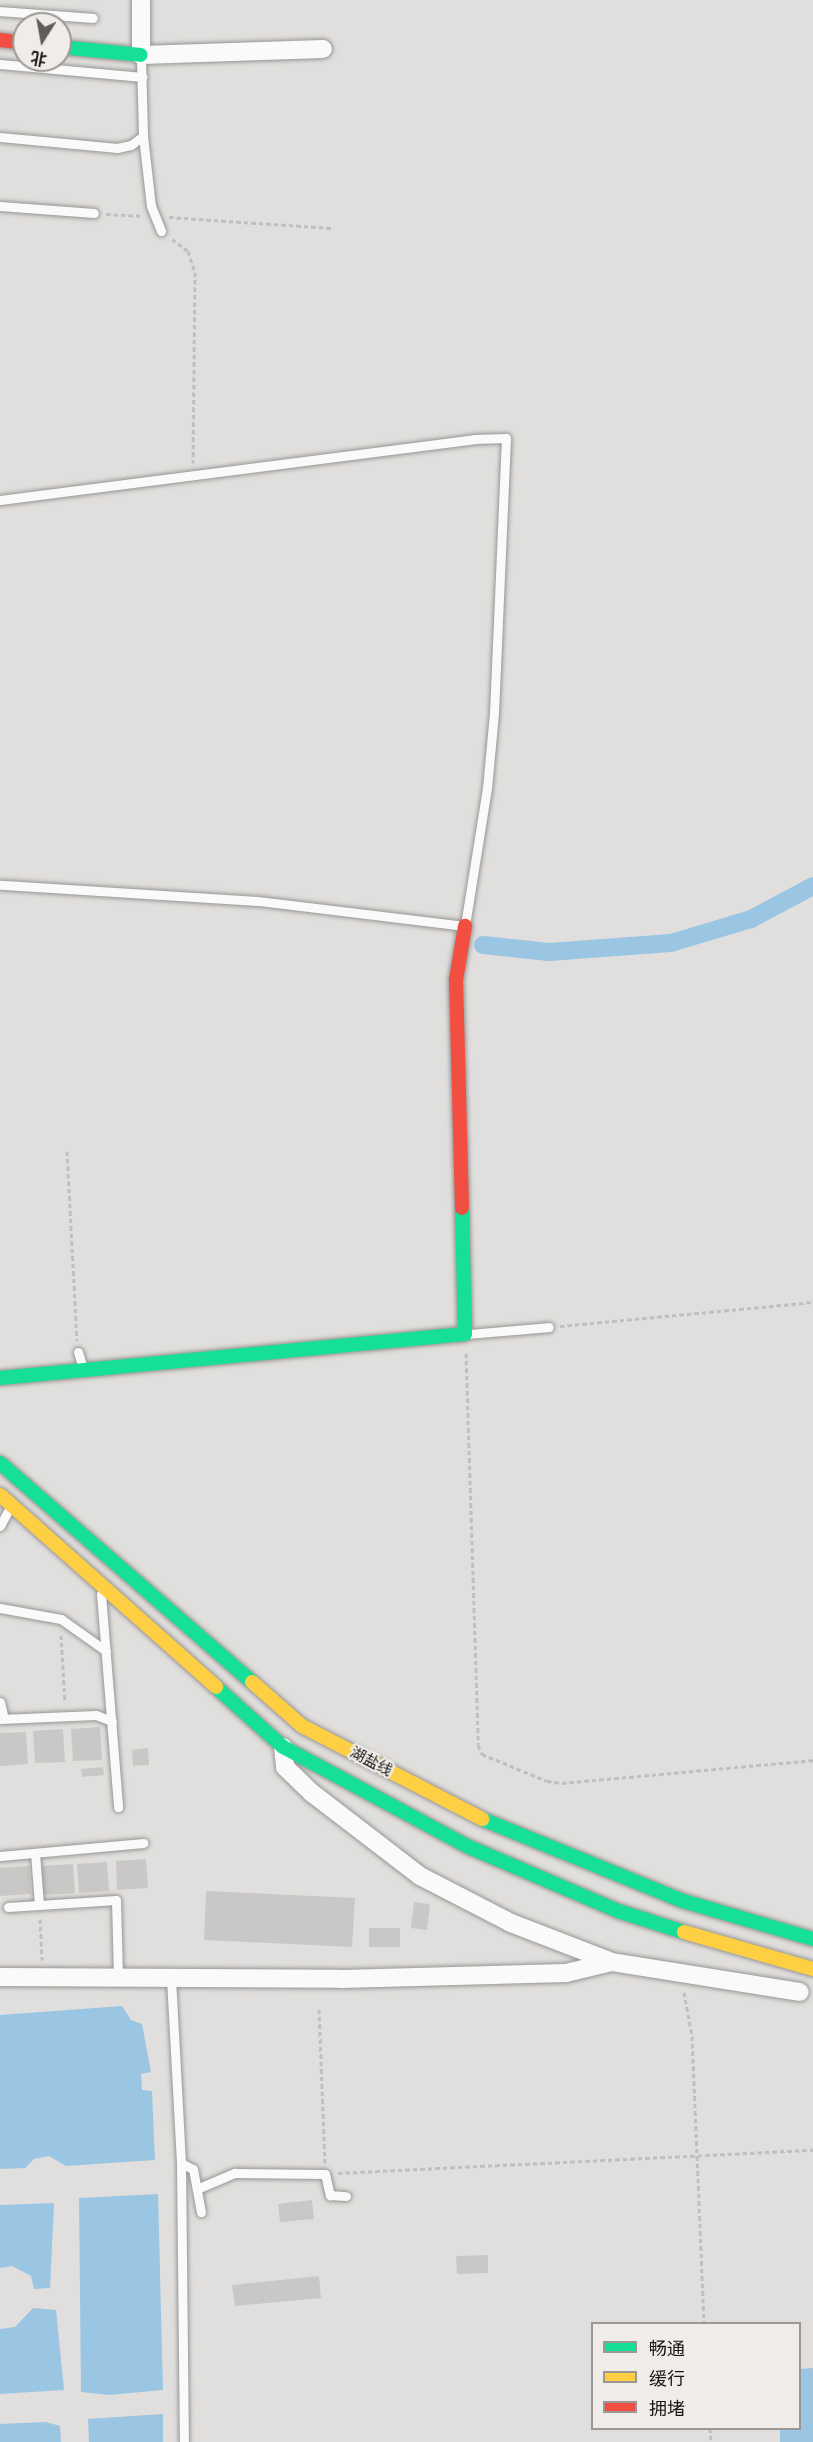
<!DOCTYPE html>
<meta charset="utf-8">
<style>
body{margin:0}
#map{position:relative;width:813px;height:2442px;overflow:hidden;background:#e1dfdd;font-family:"Fira Sans","Noto Sans SC",sans-serif}
div>[style]{position:absolute}
.water>*{inset:0;background:#9ac6e3}
.canal>*{height:18px;margin:-9px;padding:0 9px;transform-origin:9px;border-radius:9px;background:#9ac6e3}
.building>*{inset:0;background:#cac8c6}
.path>*{height:3px;margin-top:-1.5px;transform-origin:0;background:repeating-linear-gradient(90deg,#bfbfbf 0 4.5px,transparent 0 7.5px)}
.roads{filter:drop-shadow(0 0 2px #979694) drop-shadow(0 0 2px #979694)}
.lane>*{height:9px;margin:-4.5px;padding:0 4.5px;transform-origin:4.5px;border-radius:4.5px;background:#fafafa}
.street>*{height:18px;margin:-9px;padding:0 9px;transform-origin:9px;border-radius:9px;background:#fafafa}
.fast>*{height:14px;margin:-7px;padding:0 7px;transform-origin:7px;border-radius:7px;background:#16e098}
.slow>*{height:14px;margin:-7px;padding:0 7px;transform-origin:7px;border-radius:7px;background:#ffcf43}
.jam>*{height:14px;margin:-7px;padding:0 7px;transform-origin:7px;border-radius:7px;background:#f24e42}
span{translate:-50% -50%;white-space:nowrap;text-align:center;line-height:1.15;-webkit-text-stroke:4.5px #f0ede8;paint-order:stroke}
.street-label{font-size:15px;color:#181716}
.legend{position:absolute;left:591px;top:2322px;width:210px;height:108px;box-sizing:border-box;background:#f0ede8;border:2px solid #9a9794;margin:0;padding:8px 10px;list-style:none;font-size:18px;color:#181716}
.legend li{display:flex;align-items:center;gap:12px;height:30px}
.legend b{width:30px;border:2px solid #9a9794}
.north{position:absolute;left:12px;top:12px;width:60px;height:60px;box-sizing:border-box;background:#f0ede8;border:2px solid #9a9794;border-radius:50%;rotate:191deg;font-size:16px;font-weight:700;line-height:24px;text-align:center;color:#181716}
.north::after{content:'';display:block;margin:auto;width:21px;height:27px;background:#5e5d5c;clip-path:polygon(50% 0,100% 100%,50% 72%,0 100%)}
</style>
<div id="map">
<div class="water">
<i style="clip-path:polygon(122px 2006px,131px 2020px,142px 2024px,151px 2072px,141px 2074px,142px 2090px,152px 2091px,155px 2160px,66px 2166px,49px 2156px,34px 2159px,25px 2168px,0 2169px,0 2015px)"></i>
<i style="clip-path:polygon(158px 2194px,163px 2390px,109px 2395px,81px 2392px,79px 2198px)"></i>
<i style="clip-path:polygon(54px 2203px,50px 2288px,34px 2289px,31px 2276px,12px 2266px,0 2268px,0 2205px)"></i>
<i style="clip-path:polygon(33px 2308px,56px 2310px,64px 2390px,0 2394px,0 2329px,15px 2327px)"></i>
<i style="clip-path:polygon(813px 2368px,813px 2442px,780px 2442px,780px 2429px,800px 2428px,800px 2369px)"></i>
<i style="clip-path:polygon(163px 2414px,163px 2442px,89px 2442px,88px 2419px)"></i>
<i style="clip-path:polygon(46px 2422px,60px 2426px,61px 2442px,0 2442px,0 2424px)"></i>
</div>
<div class="canal">
<i style="left:483px;top:945px;width:66px;rotate:6.1deg"></i>
<i style="left:549px;top:952px;width:122px;rotate:-4.2deg"></i>
<i style="left:671px;top:943px;width:84px;rotate:-16.7deg"></i>
<i style="left:751px;top:919px;width:70px;rotate:-28deg"></i>
</div>
<div class="building">
<i style="clip-path:polygon(100px 1727px,102px 1760px,73px 1761px,71px 1729px)"></i>
<i style="clip-path:polygon(63px 1729px,65px 1762px,35px 1763px,33px 1731px)"></i>
<i style="clip-path:polygon(26px 1732px,28px 1764px,0 1766px,0 1733px)"></i>
<i style="clip-path:polygon(148px 1748px,149px 1765px,133px 1766px,132px 1750px)"></i>
<i style="clip-path:polygon(103px 1767px,104px 1775px,82px 1777px,81px 1769px)"></i>
<i style="clip-path:polygon(146px 1859px,148px 1888px,117px 1890px,116px 1861px)"></i>
<i style="clip-path:polygon(107px 1862px,109px 1891px,79px 1893px,77px 1864px)"></i>
<i style="clip-path:polygon(73px 1864px,75px 1893px,44px 1895px,42px 1866px)"></i>
<i style="clip-path:polygon(29px 1866px,31px 1894px,0 1896px,0 1868px)"></i>
<i style="clip-path:polygon(206px 1891px,355px 1898px,352px 1947px,204px 1940px)"></i>
<i style="clip-path:polygon(414px 1902px,430px 1904px,427px 1930px,411px 1928px)"></i>
<i style="clip-path:polygon(369px 1928px,400px 1928px,400px 1947px,369px 1947px)"></i>
<i style="clip-path:polygon(312px 2200px,314px 2219px,280px 2222px,278px 2204px)"></i>
<i style="clip-path:polygon(488px 2255px,488px 2273px,457px 2274px,456px 2256px)"></i>
<i style="clip-path:polygon(319px 2276px,321px 2298px,235px 2306px,232px 2285px)"></i>
</div>
<div class="path">
<i style="left:106px;top:214px;width:35px;rotate:3deg"></i>
<i style="left:169px;top:217px;width:163px;rotate:3.9deg"></i>
<i style="left:172px;top:239px;width:20px;rotate:37deg"></i>
<i style="left:188px;top:251px;width:22px;rotate:72deg"></i>
<i style="left:195px;top:272px;width:191px;rotate:90.6deg"></i>
<i style="left:67px;top:1151px;width:190px;rotate:87deg"></i>
<i style="left:560px;top:1326px;width:254px;rotate:-5.4deg"></i>
<i style="left:466px;top:1353px;width:392px;rotate:88.2deg"></i>
<i style="left:478px;top:1745px;width:10px;rotate:66deg"></i>
<i style="left:482px;top:1754px;width:70px;rotate:22.6deg"></i>
<i style="left:547px;top:1781px;width:15px;rotate:8deg"></i>
<i style="left:562px;top:1783px;width:252px;rotate:-5.2deg"></i>
<i style="left:61px;top:1635px;width:68px;rotate:86.6deg"></i>
<i style="left:40px;top:1919px;width:41px;rotate:87.2deg"></i>
<i style="left:684px;top:1992px;width:45px;rotate:79.7deg"></i>
<i style="left:692px;top:2036px;width:288px;rotate:87.6deg"></i>
<i style="left:319px;top:2009px;width:154px;rotate:87.8deg"></i>
<i style="left:338px;top:2173px;width:476px;rotate:-2.8deg"></i>
<i style="left:710px;top:2428px;width:14px;rotate:86deg"></i>
</div>
<div class="roads">
<div class="lane">
<i style="left:0;top:11px;width:93px;rotate:4.3deg"></i>
<i style="left:141px;top:58px;width:78px;rotate:88.5deg"></i>
<i style="left:143px;top:136px;width:70px;rotate:83.5deg"></i>
<i style="left:151px;top:206px;width:27px;rotate:68deg"></i>
<i style="left:0;top:64px;width:143px;rotate:5.2deg"></i>
<i style="left:0;top:137px;width:118px;rotate:5.4deg"></i>
<i style="left:117px;top:148px;width:14px;rotate:-12deg"></i>
<i style="left:131px;top:145px;width:15px;rotate:-37deg"></i>
<i style="left:0;top:206px;width:94px;rotate:4.3deg"></i>
<i style="left:0;top:500px;width:478px;rotate:-7.3deg"></i>
<i style="left:474px;top:439px;width:32px;rotate:-2deg"></i>
<i style="left:506px;top:438px;width:275px;rotate:92.5deg"></i>
<i style="left:494px;top:713px;width:75px;rotate:95.3deg"></i>
<i style="left:487px;top:788px;width:140px;rotate:99.1deg"></i>
<i style="left:465px;top:926px;width:209px;rotate:-173.1deg"></i>
<i style="left:257px;top:901px;width:257px;rotate:-176.4deg"></i>
<i style="left:468px;top:1334px;width:81px;rotate:-4.9deg"></i>
<i style="left:78px;top:1352px;width:17px;rotate:73deg"></i>
<i style="left:0;top:1526px;width:21px;rotate:-62deg"></i>
<i style="left:101px;top:1594px;width:214px;rotate:85.4deg"></i>
<i style="left:0;top:1608px;width:62px;rotate:10.2deg"></i>
<i style="left:61px;top:1619px;width:55px;rotate:35.4deg"></i>
<i style="left:0;top:1702px;width:17px;rotate:77deg"></i>
<i style="left:0;top:1719px;width:96px;rotate:-2.4deg"></i>
<i style="left:96px;top:1715px;width:17px;rotate:21deg"></i>
<i style="left:35px;top:1853px;width:52px;rotate:85.6deg"></i>
<i style="left:0;top:1856px;width:144px;rotate:-5.2deg"></i>
<i style="left:8px;top:1907px;width:108px;rotate:-3.7deg"></i>
<i style="left:116px;top:1900px;width:78px;rotate:88.5deg"></i>
<i style="left:171px;top:1978px;width:185px;rotate:86.9deg"></i>
<i style="left:181px;top:2163px;width:279px;rotate:89.4deg"></i>
<i style="left:181px;top:2163px;width:13px;rotate:27deg"></i>
<i style="left:193px;top:2169px;width:44px;rotate:79.5deg"></i>
<i style="left:199px;top:2188px;width:39px;rotate:-23deg"></i>
<i style="left:235px;top:2173px;width:90px;rotate:0.6deg"></i>
<i style="left:325px;top:2174px;width:22px;rotate:77deg"></i>
<i style="left:330px;top:2195px;width:16px;rotate:4deg"></i>
</div>
<div class="street">
<i style="left:141px;top:0;width:55px;rotate:90deg"></i>
<i style="left:141px;top:55px;width:182px;rotate:-1.9deg"></i>
<i style="left:283px;top:1747px;width:20px;rotate:84deg"></i>
<i style="left:285px;top:1767px;width:37px;rotate:44deg"></i>
<i style="left:312px;top:1793px;width:136px;rotate:37.5deg"></i>
<i style="left:420px;top:1876px;width:102px;rotate:27.3deg"></i>
<i style="left:511px;top:1923px;width:108px;rotate:21.1deg"></i>
<i style="left:612px;top:1962px;width:190px;rotate:9.1deg"></i>
<i style="left:0;top:1977px;width:341px;rotate:0.3deg"></i>
<i style="left:341px;top:1979px;width:225px;rotate:-1.5deg"></i>
<i style="left:566px;top:1973px;width:47px;rotate:-13.4deg"></i>
</div>
<div class="fast">
<i style="left:60px;top:47px;width:81px;rotate:5.6deg"></i>
<i style="left:0;top:1378px;width:467px;rotate:-5.4deg"></i>
<i style="left:465px;top:1334px;width:126px;rotate:-91.4deg"></i>
<i style="left:0;top:1463px;width:334px;rotate:41deg"></i>
<i style="left:216px;top:1687px;width:90px;rotate:41.8deg"></i>
<i style="left:283px;top:1747px;width:211px;rotate:28.3deg"></i>
<i style="left:469px;top:1847px;width:162px;rotate:23.2deg"></i>
<i style="left:618px;top:1911px;width:69px;rotate:17.7deg"></i>
<i style="left:482px;top:1819px;width:217px;rotate:22.2deg"></i>
<i style="left:683px;top:1901px;width:135px;rotate:16.3deg"></i>
</div>
<div class="slow">
<i style="left:0;top:1495px;width:289px;rotate:41.6deg"></i>
<i style="left:252px;top:1682px;width:67px;rotate:41.3deg"></i>
<i style="left:302px;top:1726px;width:203px;rotate:27.3deg"></i>
<i style="left:684px;top:1932px;width:134px;rotate:16deg"></i>
</div>
<div class="jam">
<i style="left:0;top:40px;width:24px;rotate:7deg"></i>
<i style="left:462px;top:1208px;width:228px;rotate:-91.5deg"></i>
<i style="left:456px;top:980px;width:55px;rotate:-80.5deg"></i>
</div>
</div>
<div class="street-label">
<span style="left:371px;top:1762px;rotate:28deg">湖盐线</span>
</div>
<ul class="legend">
<li><b style="height:8px;background:#16e098"></b>畅通</li>
<li><b style="height:8px;background:#ffcf43"></b>缓行</li>
<li><b style="height:8px;background:#f24e42"></b>拥堵</li>
</ul>
<div class="north">北</div>
</div>
